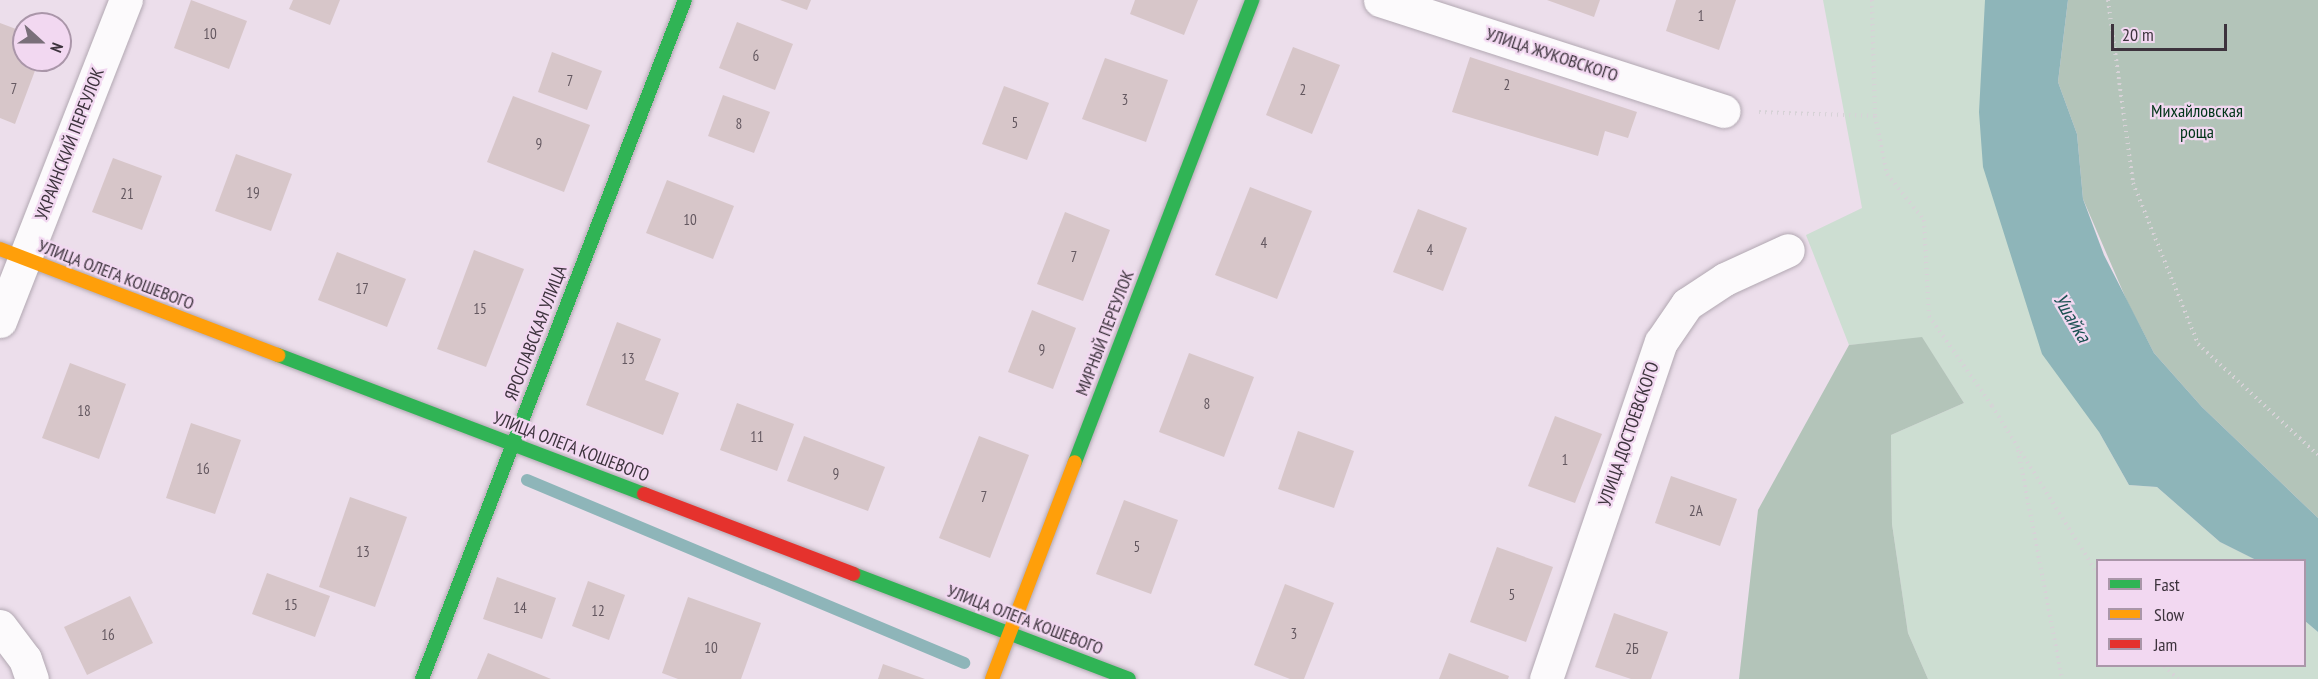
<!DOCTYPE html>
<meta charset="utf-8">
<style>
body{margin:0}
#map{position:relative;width:2318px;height:679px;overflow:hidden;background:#ecdeeb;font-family:"PT Sans Narrow",sans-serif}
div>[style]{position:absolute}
.green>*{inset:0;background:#cdded2}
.forest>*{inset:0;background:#b3c4b9}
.water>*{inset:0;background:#8eb5b9}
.stream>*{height:12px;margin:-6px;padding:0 6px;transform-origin:6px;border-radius:6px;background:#8eb5b9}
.building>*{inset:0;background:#d7c6c9}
.path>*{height:4px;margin-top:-2px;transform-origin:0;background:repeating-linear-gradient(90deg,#d7d2d7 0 1.5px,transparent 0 6px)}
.roads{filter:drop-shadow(0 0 2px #b2a8b2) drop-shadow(0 0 2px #b2a8b2)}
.street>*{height:33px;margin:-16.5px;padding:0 16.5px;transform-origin:16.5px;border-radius:16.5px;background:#fcfafc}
.fast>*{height:14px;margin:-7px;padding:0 7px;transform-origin:7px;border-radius:7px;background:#30b455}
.slow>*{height:14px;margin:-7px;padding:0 7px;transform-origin:7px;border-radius:7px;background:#ff9f0a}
.jam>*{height:14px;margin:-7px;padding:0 7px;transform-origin:7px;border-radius:7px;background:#e5322d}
span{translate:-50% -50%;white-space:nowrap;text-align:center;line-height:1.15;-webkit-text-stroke:4.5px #f2d8f1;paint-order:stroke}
.number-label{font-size:15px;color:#645860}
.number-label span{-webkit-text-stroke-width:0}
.street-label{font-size:18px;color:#3d333d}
.park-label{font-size:18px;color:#003418}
.water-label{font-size:20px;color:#1a5051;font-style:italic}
.legend{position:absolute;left:2096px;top:559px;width:210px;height:108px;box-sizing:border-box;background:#f2d8f1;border:2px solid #aa96a9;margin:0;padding:8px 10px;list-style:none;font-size:18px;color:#3d333d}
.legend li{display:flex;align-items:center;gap:12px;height:30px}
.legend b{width:30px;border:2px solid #aa96a9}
.north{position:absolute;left:12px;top:12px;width:60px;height:60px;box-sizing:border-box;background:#f2d8f1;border:2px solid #aa96a9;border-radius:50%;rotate:111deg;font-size:16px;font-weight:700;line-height:24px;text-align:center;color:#3d333d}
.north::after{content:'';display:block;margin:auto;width:21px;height:27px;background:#7a6f7a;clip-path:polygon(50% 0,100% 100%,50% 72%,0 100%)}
.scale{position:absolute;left:2111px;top:24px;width:116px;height:27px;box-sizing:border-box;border:3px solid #3d333d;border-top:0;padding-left:8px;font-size:18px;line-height:21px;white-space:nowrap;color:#3d333d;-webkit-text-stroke:4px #f2d8f1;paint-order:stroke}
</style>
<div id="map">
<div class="green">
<i style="clip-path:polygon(1823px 0,1985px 0,2099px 432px,2129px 485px,2157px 487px,2220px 542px,2256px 560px,2098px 560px,2098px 666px,2304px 666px,2305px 621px,2318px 632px,2318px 679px,1928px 679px,1908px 633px,1892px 524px,1891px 435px,1964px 403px,1922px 338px,1849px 345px,1806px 235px,1862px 208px)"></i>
</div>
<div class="forest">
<i style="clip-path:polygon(2068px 0,2318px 0,2318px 518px,2202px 407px,2154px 353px,2127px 301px,2083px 199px,2077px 134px,2058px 82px)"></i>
<i style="clip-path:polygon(1922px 337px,1964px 403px,1891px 435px,1892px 524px,1908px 633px,1928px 679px,1739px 679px,1758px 510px,1849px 345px)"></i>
</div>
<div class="water">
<i style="clip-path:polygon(1985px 0,2068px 0,2058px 82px,2077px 134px,2083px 199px,2104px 255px,2154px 353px,2202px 407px,2318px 518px,2318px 632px,2305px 621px,2304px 560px,2256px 560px,2220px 542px,2157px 487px,2129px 485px,2099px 432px,2042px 354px,1983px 167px,1979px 112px)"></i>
</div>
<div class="stream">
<i style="left:527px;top:480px;width:474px;rotate:22.7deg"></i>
</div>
<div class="building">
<i style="clip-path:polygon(191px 0,247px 21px,229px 69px,174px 48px)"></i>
<i style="clip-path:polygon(293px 0,340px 0,330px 25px,289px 9px)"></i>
<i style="clip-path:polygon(780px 0,811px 0,807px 10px)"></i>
<i style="clip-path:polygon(1135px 0,1198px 0,1184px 35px,1130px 14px)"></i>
<i style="clip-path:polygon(1547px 0,1600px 0,1594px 17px)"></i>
<i style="clip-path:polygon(1676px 0,1736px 0,1719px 50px,1666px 31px)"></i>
<i style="clip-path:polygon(737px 22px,793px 44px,775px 90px,719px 68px)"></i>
<i style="clip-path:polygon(0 23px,24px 32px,24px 60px,39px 60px,15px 124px,0 118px)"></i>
<i style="clip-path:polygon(1293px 47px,1340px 65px,1312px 134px,1266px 115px)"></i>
<i style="clip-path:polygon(552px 52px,602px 71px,587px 110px,538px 92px)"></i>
<i style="clip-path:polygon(1470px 57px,1637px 112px,1628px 138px,1605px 131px,1598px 156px,1452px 112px)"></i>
<i style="clip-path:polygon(1105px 58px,1168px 80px,1146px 142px,1082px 119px)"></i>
<i style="clip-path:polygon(1004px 86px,1049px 103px,1027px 160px,982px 144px)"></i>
<i style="clip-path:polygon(723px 95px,770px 112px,754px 153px,708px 136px)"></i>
<i style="clip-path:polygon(513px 96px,590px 125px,564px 192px,487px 162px)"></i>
<i style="clip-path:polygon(236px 154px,292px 174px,271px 231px,215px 211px)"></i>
<i style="clip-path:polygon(113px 158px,162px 176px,142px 230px,92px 212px)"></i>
<i style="clip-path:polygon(667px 180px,734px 206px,713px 259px,646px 233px)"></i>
<i style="clip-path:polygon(1250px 187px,1312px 211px,1277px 299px,1215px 275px)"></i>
<i style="clip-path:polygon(1418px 209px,1467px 228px,1443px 291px,1393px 272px)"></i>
<i style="clip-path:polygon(1065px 212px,1110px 230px,1083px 301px,1037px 284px)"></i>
<i style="clip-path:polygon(474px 250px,524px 269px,486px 367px,437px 349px)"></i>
<i style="clip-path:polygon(337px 252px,406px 279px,387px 327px,318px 300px)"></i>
<i style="clip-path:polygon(1032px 310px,1076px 328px,1053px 389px,1008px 372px)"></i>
<i style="clip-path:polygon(617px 322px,661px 339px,645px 380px,679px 393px,663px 435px,586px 405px)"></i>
<i style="clip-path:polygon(1189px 353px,1254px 377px,1224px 457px,1159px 432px)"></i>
<i style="clip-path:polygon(70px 363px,126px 384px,99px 459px,42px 438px)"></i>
<i style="clip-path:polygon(737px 403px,794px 424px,777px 471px,720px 450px)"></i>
<i style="clip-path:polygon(1555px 416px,1602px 434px,1575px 503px,1528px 486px)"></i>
<i style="clip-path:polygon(191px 423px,241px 440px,215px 514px,166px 498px)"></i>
<i style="clip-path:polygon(1298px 431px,1354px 451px,1334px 508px,1278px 489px)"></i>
<i style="clip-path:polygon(804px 436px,885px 467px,868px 511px,787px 481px)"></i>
<i style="clip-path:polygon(979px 436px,1029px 455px,990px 558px,939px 538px)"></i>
<i style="clip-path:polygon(1671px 476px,1737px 499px,1720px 546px,1655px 523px)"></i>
<i style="clip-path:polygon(350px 497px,407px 517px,375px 607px,319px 587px)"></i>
<i style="clip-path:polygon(1124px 500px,1178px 520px,1151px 594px,1096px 574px)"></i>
<i style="clip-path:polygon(1497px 547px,1553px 567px,1526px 642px,1470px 622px)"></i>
<i style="clip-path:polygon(267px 573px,330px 596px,315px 637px,252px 614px)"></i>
<i style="clip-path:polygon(497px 577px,556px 598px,542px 639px,483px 619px)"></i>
<i style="clip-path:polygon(588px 581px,625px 595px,609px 640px,572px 626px)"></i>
<i style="clip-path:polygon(1285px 584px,1334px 603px,1304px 679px,1290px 679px,1254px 665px)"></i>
<i style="clip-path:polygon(130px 596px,153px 643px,87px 675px,64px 627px)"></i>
<i style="clip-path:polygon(688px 597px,761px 623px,741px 679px,678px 679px,662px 673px)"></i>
<i style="clip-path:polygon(1614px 613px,1668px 632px,1651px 679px,1631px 679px,1595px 667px)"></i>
<i style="clip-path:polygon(488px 653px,551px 679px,477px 679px)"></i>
<i style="clip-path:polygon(1449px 653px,1509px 676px,1508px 679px,1439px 679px)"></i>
<i style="clip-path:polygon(883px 664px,925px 679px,878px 679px)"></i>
</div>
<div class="path">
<i style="left:1872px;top:0;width:116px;rotate:88.5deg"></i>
<i style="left:1875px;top:116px;width:59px;rotate:78.3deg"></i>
<i style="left:1887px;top:174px;width:59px;rotate:51.2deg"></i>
<i style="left:1924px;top:220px;width:96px;rotate:87deg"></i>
<i style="left:1929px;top:316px;width:110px;rotate:55deg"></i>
<i style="left:1992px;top:406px;width:199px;rotate:57.8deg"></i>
<i style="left:2108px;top:0;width:185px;rotate:82.2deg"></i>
<i style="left:2133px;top:183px;width:174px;rotate:68deg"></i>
<i style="left:2198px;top:344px;width:163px;rotate:42.8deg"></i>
<i style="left:1759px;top:112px;width:116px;rotate:2deg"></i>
<i style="left:2018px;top:450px;width:233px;rotate:79.1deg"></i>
<i style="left:2164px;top:666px;width:19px;rotate:43deg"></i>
</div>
<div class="roads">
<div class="street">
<i style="left:1380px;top:0;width:361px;rotate:17.9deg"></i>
<i style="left:0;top:321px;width:345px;rotate:-68.6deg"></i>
<i style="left:0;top:626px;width:41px;rotate:52.9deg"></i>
<i style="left:25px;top:659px;width:21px;rotate:71deg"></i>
<i style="left:1546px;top:679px;width:356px;rotate:-71.2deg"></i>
<i style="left:1661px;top:342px;width:46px;rotate:-55.6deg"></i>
<i style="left:1687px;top:304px;width:45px;rotate:-33.3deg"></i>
<i style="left:1725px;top:279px;width:69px;rotate:-24.7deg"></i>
</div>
<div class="fast">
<i style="left:278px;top:355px;width:392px;rotate:20.8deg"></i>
<i style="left:1075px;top:462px;width:495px;rotate:-69deg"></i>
<i style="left:853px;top:574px;width:295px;rotate:20.8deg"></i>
<i style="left:422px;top:679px;width:728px;rotate:-68.83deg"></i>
</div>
<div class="slow">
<i style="left:0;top:249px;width:298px;rotate:20.9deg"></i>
<i style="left:992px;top:679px;width:232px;rotate:-69.1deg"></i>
</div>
<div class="jam">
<i style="left:644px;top:494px;width:224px;rotate:20.9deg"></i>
</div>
</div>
<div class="number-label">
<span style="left:1701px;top:16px">1</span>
<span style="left:210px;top:34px">10</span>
<span style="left:756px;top:56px">6</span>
<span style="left:570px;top:81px">7</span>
<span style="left:1507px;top:85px">2</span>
<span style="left:14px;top:89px">7</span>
<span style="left:1303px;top:90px">2</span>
<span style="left:1125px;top:100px">3</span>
<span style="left:1015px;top:123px">5</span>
<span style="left:739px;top:124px">8</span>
<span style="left:539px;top:144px">9</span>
<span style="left:253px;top:193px">19</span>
<span style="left:127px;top:194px">21</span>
<span style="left:690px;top:220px">10</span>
<span style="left:1264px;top:243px">4</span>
<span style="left:1430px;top:250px">4</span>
<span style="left:1074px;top:257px">7</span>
<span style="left:362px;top:289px">17</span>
<span style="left:480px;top:309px">15</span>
<span style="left:1042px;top:350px">9</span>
<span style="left:628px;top:359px">13</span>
<span style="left:1207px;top:404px">8</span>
<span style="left:84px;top:411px">18</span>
<span style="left:757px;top:437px">11</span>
<span style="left:1565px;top:460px">1</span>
<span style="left:203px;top:469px">16</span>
<span style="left:836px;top:474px">9</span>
<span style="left:984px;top:497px">7</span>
<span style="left:1696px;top:511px">2А</span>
<span style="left:1137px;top:547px">5</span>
<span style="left:363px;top:552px">13</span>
<span style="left:1512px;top:595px">5</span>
<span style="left:291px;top:605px">15</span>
<span style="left:520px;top:608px">14</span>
<span style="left:598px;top:611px">12</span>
<span style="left:1294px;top:634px">3</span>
<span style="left:108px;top:635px">16</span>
<span style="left:711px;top:648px">10</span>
<span style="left:1632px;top:649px">2Б</span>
</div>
<div class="street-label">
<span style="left:1552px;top:55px;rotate:18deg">УЛИЦА ЖУКОВСКОГО</span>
<span style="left:70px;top:144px;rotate:-69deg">УКРАИНСКИЙ ПЕРЕУЛОК</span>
<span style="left:116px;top:275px;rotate:21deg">УЛИЦА ОЛЕГА КОШЕВОГО</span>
<span style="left:536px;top:333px;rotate:-69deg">ЯРОСЛАВСКАЯ УЛИЦА</span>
<span style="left:1105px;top:333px;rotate:-69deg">МИРНЫЙ ПЕРЕУЛОК</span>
<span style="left:1629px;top:434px;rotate:-71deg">УЛИЦА ДОСТОЕВСКОГО</span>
<span style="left:571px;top:447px;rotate:21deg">УЛИЦА ОЛЕГА КОШЕВОГО</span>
<span style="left:1025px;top:620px;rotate:21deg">УЛИЦА ОЛЕГА КОШЕВОГО</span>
</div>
<div class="park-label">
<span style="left:2197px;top:122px">Михайловская<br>роща</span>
</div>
<div class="water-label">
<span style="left:2072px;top:318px;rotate:59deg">Ушайка</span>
</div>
<ul class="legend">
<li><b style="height:8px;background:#30b455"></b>Fast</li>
<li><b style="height:8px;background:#ff9f0a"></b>Slow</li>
<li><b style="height:8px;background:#e5322d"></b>Jam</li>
</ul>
<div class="north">N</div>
<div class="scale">20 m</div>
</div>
